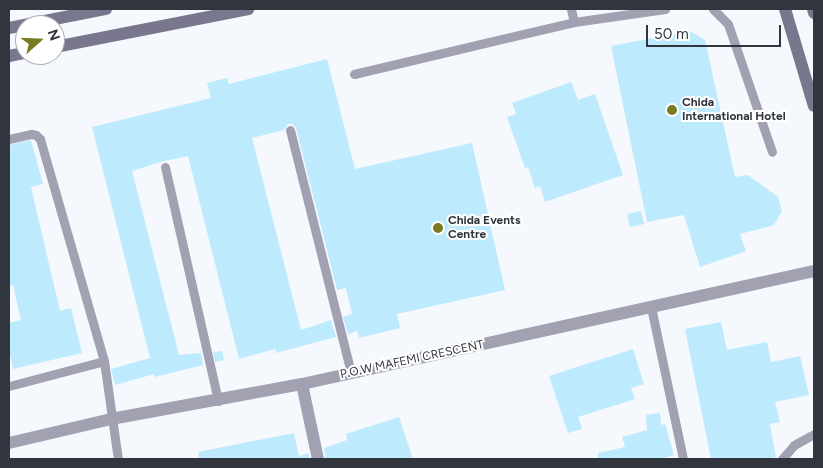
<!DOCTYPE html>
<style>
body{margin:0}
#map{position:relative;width:823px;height:468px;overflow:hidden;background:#f5f8fc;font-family:Figtree,sans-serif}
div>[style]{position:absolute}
.building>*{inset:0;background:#beeafe}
.lane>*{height:9px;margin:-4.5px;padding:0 4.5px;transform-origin:4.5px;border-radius:4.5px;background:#a1a1b1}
.street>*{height:12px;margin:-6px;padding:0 6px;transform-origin:6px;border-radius:6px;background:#a1a1b1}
.secondary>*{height:12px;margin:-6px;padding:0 6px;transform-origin:6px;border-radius:6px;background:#78778e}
.dots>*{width:14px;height:14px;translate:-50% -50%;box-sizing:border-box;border:2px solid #fff;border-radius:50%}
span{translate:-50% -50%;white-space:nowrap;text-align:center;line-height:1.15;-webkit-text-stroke:4px #fff;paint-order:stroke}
.poi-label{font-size:12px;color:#31363e;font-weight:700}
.left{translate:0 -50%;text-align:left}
.street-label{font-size:12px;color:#31363e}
.frame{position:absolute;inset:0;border:10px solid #31363e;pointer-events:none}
.north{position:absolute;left:15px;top:15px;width:50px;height:50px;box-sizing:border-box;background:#fff;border:1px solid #adafb2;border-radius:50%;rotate:70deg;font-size:14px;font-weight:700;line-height:20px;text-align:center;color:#31363e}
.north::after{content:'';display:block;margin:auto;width:18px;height:22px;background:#797a22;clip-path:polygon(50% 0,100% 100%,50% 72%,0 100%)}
.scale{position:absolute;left:646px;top:25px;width:135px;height:22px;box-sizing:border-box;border:2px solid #31363e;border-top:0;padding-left:6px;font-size:15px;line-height:18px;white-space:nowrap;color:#31363e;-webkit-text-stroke:4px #fff;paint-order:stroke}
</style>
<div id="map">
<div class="building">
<i style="clip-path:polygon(690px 31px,705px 40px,735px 177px,748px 175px,778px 197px,782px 211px,774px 225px,740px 234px,746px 251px,700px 267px,684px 215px,647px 222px,611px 46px)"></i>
<i style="clip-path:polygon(327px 59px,355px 169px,472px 143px,505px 290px,397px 314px,400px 328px,359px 338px,357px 331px,348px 334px,343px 317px,352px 314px,346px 288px,337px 290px,296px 128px,292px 124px,288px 124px,284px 130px,252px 138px,301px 330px,331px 320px,336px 337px,276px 353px,275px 349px,239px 359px,188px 156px,164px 161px,132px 171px,179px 355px,201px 353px,203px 365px,155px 377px,154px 374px,115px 385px,111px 369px,150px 358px,92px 127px,211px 98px,207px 83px,227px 78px,229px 84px)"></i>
<i style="clip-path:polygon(571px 82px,578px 100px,595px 94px,623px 175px,545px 202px,540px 186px,535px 188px,528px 167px,525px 168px,507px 117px,516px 114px,512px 103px)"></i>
<i style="clip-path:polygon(31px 140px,43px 184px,31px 187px,60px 311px,71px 308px,82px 353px,13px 369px,9px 349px,9px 323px,21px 320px,13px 285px,9px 286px,9px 145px)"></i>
<i style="clip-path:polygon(641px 211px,644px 224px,630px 227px,627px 214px)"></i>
<i style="clip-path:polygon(721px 322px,727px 350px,767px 342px,771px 362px,800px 356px,809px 395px,775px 402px,780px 422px,770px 424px,776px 457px,765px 459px,711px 459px,685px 329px)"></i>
<i style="clip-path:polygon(633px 349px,644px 384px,631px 388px,635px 399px,578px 417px,582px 429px,568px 433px,549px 376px)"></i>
<i style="clip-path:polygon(222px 351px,224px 360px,215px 362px,213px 352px)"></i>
<i style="clip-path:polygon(660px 413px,661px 425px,665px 424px,674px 455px,660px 459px,598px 459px,598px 453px,625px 447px,622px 437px,647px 430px,646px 415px)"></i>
<i style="clip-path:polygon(399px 417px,413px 459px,326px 459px,324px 448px,347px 440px,346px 434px)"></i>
<i style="clip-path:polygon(294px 433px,299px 456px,308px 453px,310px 459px,199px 459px,198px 452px)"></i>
</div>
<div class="lane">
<i style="left:571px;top:9px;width:13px;rotate:77deg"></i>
<i style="left:713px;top:9px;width:21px;rotate:45deg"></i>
<i style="left:728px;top:24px;width:135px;rotate:71deg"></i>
<i style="left:354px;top:74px;width:226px;rotate:-13.3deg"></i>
<i style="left:574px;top:22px;width:92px;rotate:-8.1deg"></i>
<i style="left:290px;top:130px;width:251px;rotate:75.9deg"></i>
<i style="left:9px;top:139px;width:23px;rotate:-13deg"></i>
<i style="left:31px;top:134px;width:5px;rotate:11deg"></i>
<i style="left:36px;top:135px;width:6px;rotate:45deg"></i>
<i style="left:40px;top:139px;width:231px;rotate:73.9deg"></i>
<i style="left:104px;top:361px;width:99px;rotate:81.9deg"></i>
<i style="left:165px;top:167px;width:240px;rotate:77.2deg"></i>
<i style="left:651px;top:307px;width:155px;rotate:78.1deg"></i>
<i style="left:9px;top:386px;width:98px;rotate:-14.7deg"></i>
<i style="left:782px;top:459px;width:18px;rotate:-49deg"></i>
<i style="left:794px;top:445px;width:23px;rotate:-29deg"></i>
</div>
<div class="street">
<i style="left:302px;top:384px;width:77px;rotate:78deg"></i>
<i style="left:9px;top:443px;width:105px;rotate:-13.2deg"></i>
<i style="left:111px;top:419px;width:194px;rotate:-10.4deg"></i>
<i style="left:302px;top:384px;width:524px;rotate:-12.45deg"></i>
</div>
<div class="secondary">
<i style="left:785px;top:9px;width:101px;rotate:73.4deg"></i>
<i style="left:813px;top:9px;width:4px;rotate:76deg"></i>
<i style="left:9px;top:28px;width:99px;rotate:-11.1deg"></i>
<i style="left:55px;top:47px;width:197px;rotate:-11.1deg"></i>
<i style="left:9px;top:56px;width:16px;rotate:-11deg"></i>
</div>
<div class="dots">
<i style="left:672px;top:110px;background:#797a22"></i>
<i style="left:438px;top:228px;background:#797a22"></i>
</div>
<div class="poi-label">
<span class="left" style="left:682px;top:110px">Chida<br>International Hotel</span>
<span class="left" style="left:448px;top:228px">Chida Events<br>Centre</span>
</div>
<div class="street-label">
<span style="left:412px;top:360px;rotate:-12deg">P.O.W MAFEMI CRESCENT</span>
</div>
<div class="frame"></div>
<div class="north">N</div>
<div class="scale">50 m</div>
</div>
